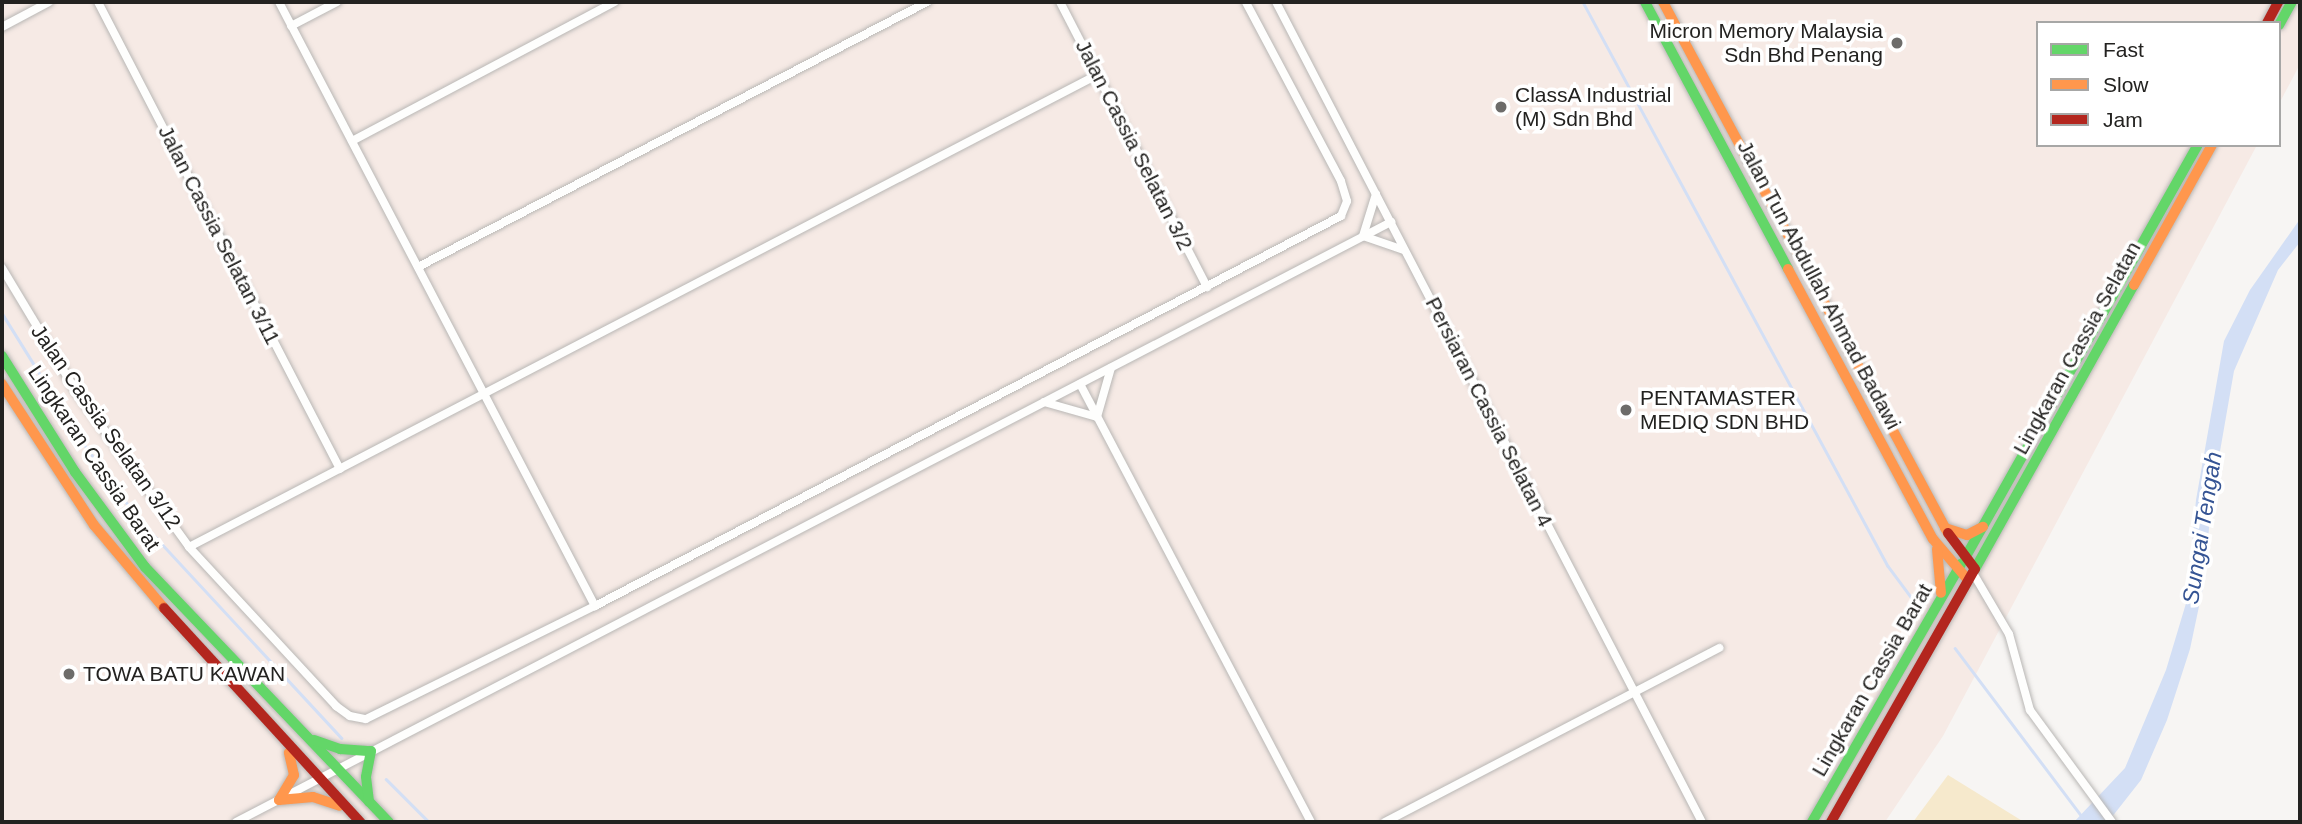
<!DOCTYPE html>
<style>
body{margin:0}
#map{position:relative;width:2302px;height:824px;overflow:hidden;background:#f7f5f3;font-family:Arial,sans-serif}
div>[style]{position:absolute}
.industrial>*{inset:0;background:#f6eae5}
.green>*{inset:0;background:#f6e9cc}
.water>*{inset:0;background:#d3dff5}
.stream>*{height:2.5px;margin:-1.25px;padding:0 1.25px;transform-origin:1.25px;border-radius:1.25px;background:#d3dff5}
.roads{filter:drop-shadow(0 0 2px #b9b7b5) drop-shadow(0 0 2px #b9b7b5)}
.street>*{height:8px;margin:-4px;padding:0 4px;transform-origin:4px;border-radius:4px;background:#fefefd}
.fast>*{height:10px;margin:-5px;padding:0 5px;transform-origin:5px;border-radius:5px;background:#63d668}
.slow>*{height:10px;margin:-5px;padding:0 5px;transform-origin:5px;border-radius:5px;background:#ff974d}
.jam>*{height:10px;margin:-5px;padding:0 5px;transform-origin:5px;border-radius:5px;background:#b3261e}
.dots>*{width:19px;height:19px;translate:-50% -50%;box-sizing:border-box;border:4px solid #fff;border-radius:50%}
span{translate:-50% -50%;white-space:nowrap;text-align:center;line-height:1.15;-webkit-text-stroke:7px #fff;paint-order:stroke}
.poi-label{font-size:21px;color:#232220}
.right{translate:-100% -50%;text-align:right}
.left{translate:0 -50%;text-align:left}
.street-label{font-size:21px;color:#232220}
.water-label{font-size:23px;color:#355494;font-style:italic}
.frame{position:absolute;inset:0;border:4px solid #232220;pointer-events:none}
.legend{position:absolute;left:2036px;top:21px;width:245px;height:126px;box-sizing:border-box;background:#fff;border:2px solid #a7a7a6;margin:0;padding:9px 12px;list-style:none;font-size:21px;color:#232220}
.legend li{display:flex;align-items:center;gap:14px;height:35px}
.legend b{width:35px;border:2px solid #a7a7a6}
</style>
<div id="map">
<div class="industrial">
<i style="clip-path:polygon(2px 2px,2300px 2px,2300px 64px,2279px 104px,2279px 23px,2038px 23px,2038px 145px,2257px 145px,1943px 736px,1885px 822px,2px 822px)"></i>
</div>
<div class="green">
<i style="clip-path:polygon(1948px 775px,2024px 822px,1913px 822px)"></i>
</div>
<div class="water">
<i style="clip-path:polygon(2300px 219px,2300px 242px,2278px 270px,2234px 371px,2211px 503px,2205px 578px,2190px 649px,2167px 720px,2141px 780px,2108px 822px,2074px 822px,2125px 768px,2166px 670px,2187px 600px,2196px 500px,2224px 341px,2250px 290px)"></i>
</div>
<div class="stream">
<i style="left:1583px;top:2px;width:641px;rotate:61.6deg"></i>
<i style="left:1888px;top:566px;width:44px;rotate:53.4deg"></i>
<i style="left:2px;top:313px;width:150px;rotate:58.1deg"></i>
<i style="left:81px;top:440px;width:95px;rotate:54deg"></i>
<i style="left:137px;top:517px;width:301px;rotate:47.2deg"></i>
<i style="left:1955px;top:648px;width:218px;rotate:53deg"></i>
<i style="left:386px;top:779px;width:61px;rotate:45deg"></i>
</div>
<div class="roads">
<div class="street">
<i style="left:98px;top:2px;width:526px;rotate:62.61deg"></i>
<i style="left:279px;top:2px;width:682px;rotate:62.38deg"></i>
<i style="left:1060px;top:2px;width:321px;rotate:62.7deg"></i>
<i style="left:1276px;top:2px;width:924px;rotate:62.55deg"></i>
<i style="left:291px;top:26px;width:52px;rotate:-27.6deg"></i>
<i style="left:2px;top:27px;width:53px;rotate:-28deg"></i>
<i style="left:352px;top:141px;width:297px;rotate:-27.9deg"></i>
<i style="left:1376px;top:194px;width:44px;rotate:107.2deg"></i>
<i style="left:1363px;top:236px;width:43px;rotate:18.9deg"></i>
<i style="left:418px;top:267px;width:574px;rotate:-27.5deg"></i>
<i style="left:2px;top:268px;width:140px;rotate:59deg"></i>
<i style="left:74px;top:388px;width:196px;rotate:54.1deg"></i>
<i style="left:189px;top:547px;width:217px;rotate:47.2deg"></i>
<i style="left:336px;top:706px;width:17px;rotate:36deg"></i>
<i style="left:350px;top:716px;width:16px;rotate:11deg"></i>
<i style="left:366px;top:719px;width:255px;rotate:-26.3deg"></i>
<i style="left:595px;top:606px;width:842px;rotate:-27.6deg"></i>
<i style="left:1341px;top:216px;width:16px;rotate:-68deg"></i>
<i style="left:1347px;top:201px;width:21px;rotate:-107deg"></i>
<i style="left:1341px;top:181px;width:203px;rotate:-118deg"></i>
<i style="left:1080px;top:384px;width:495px;rotate:62.2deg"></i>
<i style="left:1044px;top:402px;width:55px;rotate:15.8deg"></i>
<i style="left:1097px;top:417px;width:51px;rotate:-74.1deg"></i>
<i style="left:189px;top:547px;width:1023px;rotate:-27.47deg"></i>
<i style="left:1973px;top:573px;width:71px;rotate:59.5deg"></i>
<i style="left:2009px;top:634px;width:79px;rotate:74.6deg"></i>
<i style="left:2030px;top:710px;width:139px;rotate:53.8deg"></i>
<i style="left:236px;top:822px;width:1302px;rotate:-27.45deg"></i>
<i style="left:1385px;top:822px;width:377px;rotate:-27.5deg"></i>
</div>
<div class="fast">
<i style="left:1645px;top:2px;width:303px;rotate:61.8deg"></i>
<i style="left:2279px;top:25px;width:26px;rotate:-61deg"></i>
<i style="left:2px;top:356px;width:137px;rotate:57.8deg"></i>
<i style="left:75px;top:472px;width:118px;rotate:53.6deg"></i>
<i style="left:145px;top:567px;width:353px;rotate:46.3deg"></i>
<i style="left:1965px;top:558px;width:474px;rotate:-60.6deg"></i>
<i style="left:1975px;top:569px;width:325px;rotate:-60.8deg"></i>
<i style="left:314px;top:740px;width:28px;rotate:19deg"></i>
<i style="left:340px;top:749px;width:31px;rotate:4deg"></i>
<i style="left:371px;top:751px;width:26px;rotate:101deg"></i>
<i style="left:366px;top:777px;width:25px;rotate:83deg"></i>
<i style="left:1812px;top:822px;width:298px;rotate:-60deg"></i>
</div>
<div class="slow">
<i style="left:1663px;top:2px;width:603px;rotate:61.78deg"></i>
<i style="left:1788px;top:269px;width:306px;rotate:61.8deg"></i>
<i style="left:1933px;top:539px;width:54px;rotate:49.5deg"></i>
<i style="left:2134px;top:285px;width:160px;rotate:-60.9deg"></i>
<i style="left:2px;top:384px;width:168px;rotate:56.9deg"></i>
<i style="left:94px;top:525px;width:109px;rotate:49.9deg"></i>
<i style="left:1945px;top:528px;width:23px;rotate:18deg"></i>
<i style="left:1967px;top:535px;width:18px;rotate:-27deg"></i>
<i style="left:1937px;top:549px;width:44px;rotate:84.8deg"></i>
<i style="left:279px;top:800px;width:34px;rotate:-5deg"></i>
<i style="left:313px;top:797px;width:28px;rotate:18deg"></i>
<i style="left:279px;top:800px;width:29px;rotate:-59deg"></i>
<i style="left:294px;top:775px;width:23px;rotate:-103deg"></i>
</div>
<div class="jam">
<i style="left:2267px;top:23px;width:24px;rotate:-62deg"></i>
<i style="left:164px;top:608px;width:290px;rotate:47.5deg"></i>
<i style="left:1831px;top:822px;width:291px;rotate:-60.4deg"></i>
<i style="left:1975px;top:569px;width:45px;rotate:-126.9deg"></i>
</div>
</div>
<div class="dots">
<i style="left:1897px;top:43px;background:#6d6c6a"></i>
<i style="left:1501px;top:107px;background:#6d6c6a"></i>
<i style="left:1626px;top:410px;background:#6d6c6a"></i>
<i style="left:69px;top:674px;background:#6d6c6a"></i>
</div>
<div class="poi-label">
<span class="right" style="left:1883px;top:43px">Micron Memory Malaysia<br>Sdn Bhd Penang</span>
<span class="left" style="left:1515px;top:107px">ClassA Industrial<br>(M) Sdn Bhd</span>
<span class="left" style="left:1640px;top:410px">PENTAMASTER<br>MEDIQ SDN BHD</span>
<span class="left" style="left:83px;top:674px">TOWA BATU KAWAN</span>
</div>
<div class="street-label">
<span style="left:1134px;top:145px;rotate:63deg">Jalan Cassia Selatan 3/2</span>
<span style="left:219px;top:235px;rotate:63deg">Jalan Cassia Selatan 3/11</span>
<span style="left:1819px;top:285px;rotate:62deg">Jalan Tun Abdullah Ahmad Badawi</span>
<span style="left:2077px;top:348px;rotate:-61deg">Lingkaran Cassia Selatan</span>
<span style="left:1489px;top:412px;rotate:63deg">Persiaran Cassia Selatan 4</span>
<span style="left:106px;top:427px;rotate:55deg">Jalan Cassia Selatan 3/12</span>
<span style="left:94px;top:458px;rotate:56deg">Lingkaran Cassia Barat</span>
<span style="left:1872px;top:680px;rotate:-60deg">Lingkaran Cassia Barat</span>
</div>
<div class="water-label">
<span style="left:2202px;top:528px;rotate:-81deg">Sungai Tengah</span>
</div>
<div class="frame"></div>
<ul class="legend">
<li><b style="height:9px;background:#63d668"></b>Fast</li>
<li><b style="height:9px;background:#ff974d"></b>Slow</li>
<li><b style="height:9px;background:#b3261e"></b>Jam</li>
</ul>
</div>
